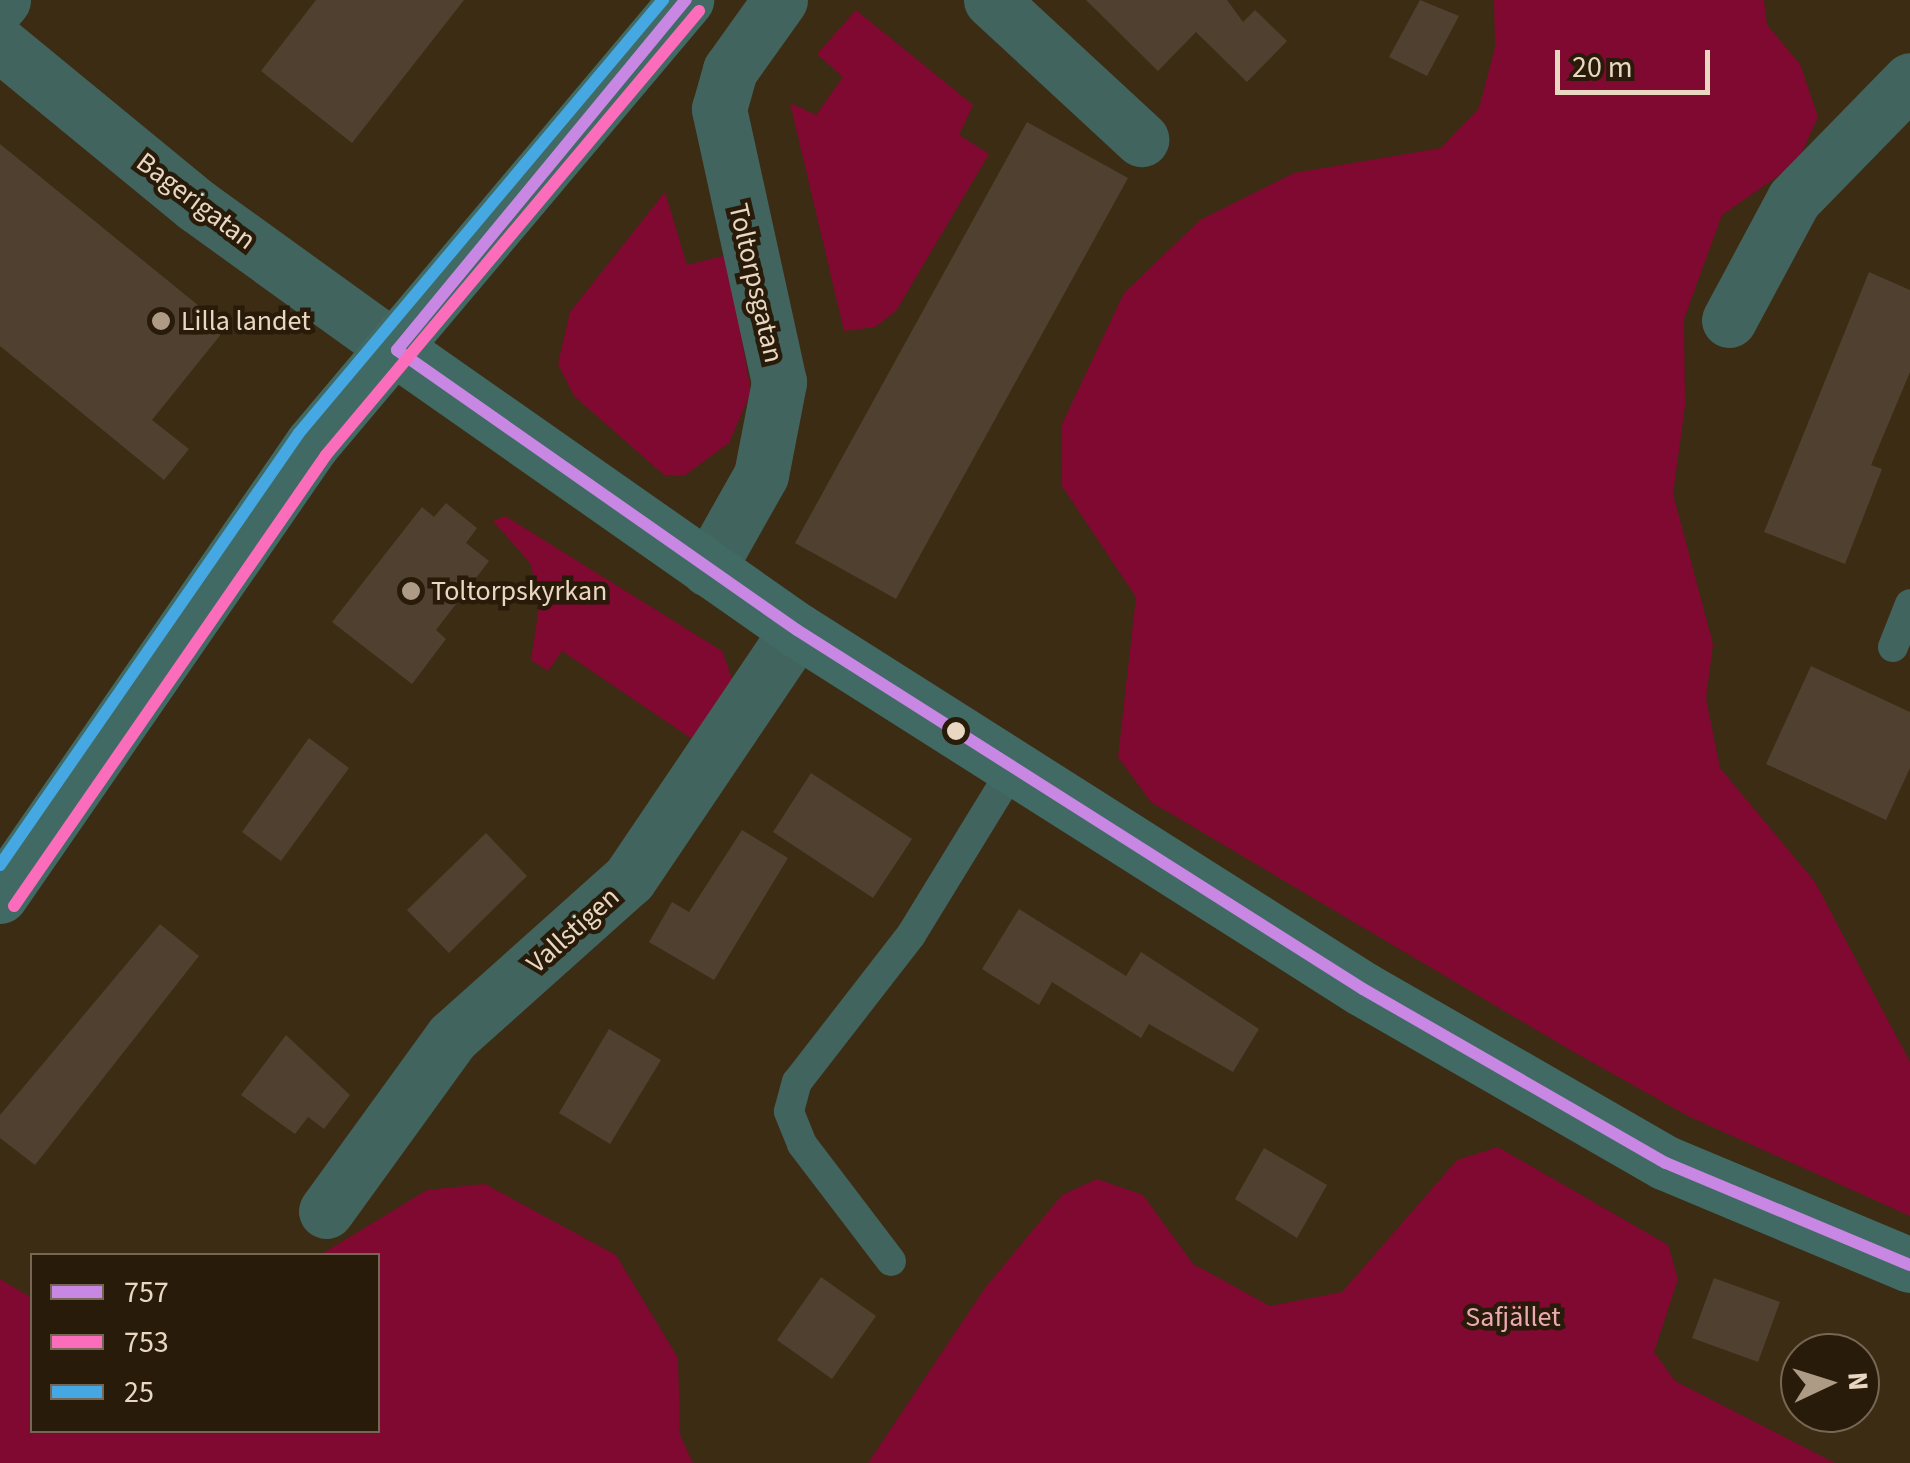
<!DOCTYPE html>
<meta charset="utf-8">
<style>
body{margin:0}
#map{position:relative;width:1910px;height:1463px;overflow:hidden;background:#3c2c13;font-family:"Source Sans 3",sans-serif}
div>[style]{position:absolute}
.green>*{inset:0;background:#7f0930}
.building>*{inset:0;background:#504030}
.lane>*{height:30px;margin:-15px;padding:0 15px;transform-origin:15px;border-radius:15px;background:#42645e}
.street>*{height:55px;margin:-27.5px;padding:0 27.5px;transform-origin:27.5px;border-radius:27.5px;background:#42645e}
.secondary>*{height:55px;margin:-27.5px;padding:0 27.5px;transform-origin:27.5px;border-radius:27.5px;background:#416a65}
.bus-1>*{height:12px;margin:-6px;padding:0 6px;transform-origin:6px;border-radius:6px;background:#c787e3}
.bus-2>*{height:12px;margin:-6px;padding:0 6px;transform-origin:6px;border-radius:6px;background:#fb6dba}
.bus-3>*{height:12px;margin:-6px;padding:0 6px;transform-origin:6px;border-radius:6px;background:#46a8e2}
.dots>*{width:28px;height:28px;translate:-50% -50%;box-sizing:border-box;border:5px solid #281b0a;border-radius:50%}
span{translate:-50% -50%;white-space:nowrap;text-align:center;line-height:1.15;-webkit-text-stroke:9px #281b0a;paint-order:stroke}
.street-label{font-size:28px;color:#ead7c2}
.poi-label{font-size:28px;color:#ead7c2}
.left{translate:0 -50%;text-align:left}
.park-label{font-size:28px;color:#ebaab2}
.legend{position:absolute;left:30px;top:1253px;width:350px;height:180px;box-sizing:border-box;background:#281b0a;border:2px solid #766654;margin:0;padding:12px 18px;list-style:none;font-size:30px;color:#ead7c2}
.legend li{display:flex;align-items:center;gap:20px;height:50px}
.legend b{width:50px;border:2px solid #766654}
.north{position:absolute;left:1780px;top:1333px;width:100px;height:100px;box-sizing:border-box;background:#281b0a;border:2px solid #766654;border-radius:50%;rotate:86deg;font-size:28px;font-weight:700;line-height:40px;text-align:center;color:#ead7c2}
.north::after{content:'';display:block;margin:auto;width:35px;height:45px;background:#ad9b85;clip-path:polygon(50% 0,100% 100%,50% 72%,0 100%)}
.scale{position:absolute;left:1555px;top:50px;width:155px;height:45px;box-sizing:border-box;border:5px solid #ead7c2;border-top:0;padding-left:12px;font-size:30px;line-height:35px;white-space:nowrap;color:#ead7c2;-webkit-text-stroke:8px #281b0a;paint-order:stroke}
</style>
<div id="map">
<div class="green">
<i style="clip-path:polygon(1494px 0,1764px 0,1767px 25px,1800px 64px,1818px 117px,1797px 163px,1722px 215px,1684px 319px,1685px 406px,1673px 494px,1713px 644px,1706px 698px,1720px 768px,1815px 882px,1910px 1062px,1910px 1216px,1688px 1116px,1572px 1051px,1151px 802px,1118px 757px,1136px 597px,1062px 486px,1061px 426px,1124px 293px,1200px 220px,1294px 173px,1441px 148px,1479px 108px,1495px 47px)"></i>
<i style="clip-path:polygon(856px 10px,973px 105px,959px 135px,989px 154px,896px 311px,875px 327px,844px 331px,790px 103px,816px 115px,843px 77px,817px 54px)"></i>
<i style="clip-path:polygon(665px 192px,687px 265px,727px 255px,751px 392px,729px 443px,684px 476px,664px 475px,574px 396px,558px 364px,570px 312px)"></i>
<i style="clip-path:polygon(505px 516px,722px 651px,733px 681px,698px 743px,562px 651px,548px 671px,531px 660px,540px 600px,530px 563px,493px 521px)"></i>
<i style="clip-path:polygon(1498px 1147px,1668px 1245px,1678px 1279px,1654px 1352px,1675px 1381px,1835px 1463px,868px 1463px,985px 1288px,1062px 1195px,1097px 1179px,1143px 1195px,1193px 1264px,1270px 1306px,1342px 1292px,1457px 1160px)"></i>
<i style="clip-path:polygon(485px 1184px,616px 1255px,678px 1358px,680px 1435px,693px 1463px,0 1463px,0 1279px,32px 1298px,32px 1430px,378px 1430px,378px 1256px,320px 1255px,427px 1190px)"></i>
</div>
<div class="building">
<i style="clip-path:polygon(316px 0,464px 0,352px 143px,261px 71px)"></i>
<i style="clip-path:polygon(1086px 0,1227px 0,1243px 22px,1255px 10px,1287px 41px,1247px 82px,1196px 32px,1158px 71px)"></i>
<i style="clip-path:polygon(1420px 0,1459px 16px,1427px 76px,1389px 57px)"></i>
<i style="clip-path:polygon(1027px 122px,1128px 178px,896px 599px,795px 543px)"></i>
<i style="clip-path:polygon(0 144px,226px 328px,152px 420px,189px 449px,164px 480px,0 346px)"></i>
<i style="clip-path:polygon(1869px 272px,1910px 290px,1910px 372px,1871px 465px,1882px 469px,1845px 564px,1764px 532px)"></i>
<i style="clip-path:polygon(446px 503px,477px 528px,466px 543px,489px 561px,436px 630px,446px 639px,412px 684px,332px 622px,422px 507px,434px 517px)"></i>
<i style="clip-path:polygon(1811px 666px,1910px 712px,1910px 768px,1886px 820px,1766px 764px)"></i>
<i style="clip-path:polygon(309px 738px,349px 768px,281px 861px,242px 832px)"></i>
<i style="clip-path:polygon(811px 773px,912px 839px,873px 898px,773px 832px)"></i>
<i style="clip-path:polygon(742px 830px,788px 858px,714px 980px,649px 942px,672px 902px,689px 912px)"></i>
<i style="clip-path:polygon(486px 833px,527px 876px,449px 953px,407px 910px)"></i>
<i style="clip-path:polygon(1019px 909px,1126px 976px,1141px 952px,1259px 1029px,1233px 1072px,1149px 1024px,1141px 1038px,1052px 982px,1039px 1005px,982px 969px)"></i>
<i style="clip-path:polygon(160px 924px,199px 956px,35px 1165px,0 1138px,0 1115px)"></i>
<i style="clip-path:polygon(609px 1029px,661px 1060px,610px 1144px,559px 1113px)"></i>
<i style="clip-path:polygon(286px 1035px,350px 1095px,324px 1129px,308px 1117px,295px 1134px,241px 1095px)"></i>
<i style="clip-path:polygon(1264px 1148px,1327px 1185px,1297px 1238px,1235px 1199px)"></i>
<i style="clip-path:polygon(821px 1277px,876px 1316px,832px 1379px,777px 1340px)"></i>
<i style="clip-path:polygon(1714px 1278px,1780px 1302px,1758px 1362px,1692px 1338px)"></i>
</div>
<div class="lane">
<i style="left:1893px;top:647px;width:46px;rotate:-68.4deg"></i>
<i style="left:891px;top:1261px;width:147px;rotate:-127.3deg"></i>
<i style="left:802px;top:1144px;width:35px;rotate:-112deg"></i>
<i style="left:789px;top:1111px;width:30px;rotate:-75deg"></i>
<i style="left:797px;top:1082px;width:186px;rotate:-52.2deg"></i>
<i style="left:911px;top:935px;width:197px;rotate:-58.5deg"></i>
</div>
<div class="street">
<i style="left:991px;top:0;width:205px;rotate:42.8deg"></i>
<i style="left:0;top:4px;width:5px;rotate:-53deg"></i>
<i style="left:0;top:44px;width:254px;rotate:39.4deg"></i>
<i style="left:196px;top:205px;width:248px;rotate:35.8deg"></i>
<i style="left:1729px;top:320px;width:137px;rotate:-61.8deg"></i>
<i style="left:1794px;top:199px;width:166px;rotate:-45.7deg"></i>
<i style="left:708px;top:569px;width:108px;rotate:-60.6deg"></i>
<i style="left:761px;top:475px;width:95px;rotate:-79deg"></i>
<i style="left:779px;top:382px;width:280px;rotate:-102.4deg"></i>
<i style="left:719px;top:109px;width:41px;rotate:-74.2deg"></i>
<i style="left:730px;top:70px;width:86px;rotate:-54.5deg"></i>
<i style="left:326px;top:1211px;width:215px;rotate:-54.1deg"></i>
<i style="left:452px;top:1037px;width:237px;rotate:-41.8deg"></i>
<i style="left:629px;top:879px;width:300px;rotate:-56deg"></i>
</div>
<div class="secondary">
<i style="left:397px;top:350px;width:488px;rotate:35deg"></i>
<i style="left:797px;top:630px;width:670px;rotate:32.39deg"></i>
<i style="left:1363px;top:989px;width:349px;rotate:29.9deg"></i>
<i style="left:1666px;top:1163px;width:264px;rotate:22.7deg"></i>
<i style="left:0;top:896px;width:549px;rotate:-55.38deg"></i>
<i style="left:312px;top:444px;width:581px;rotate:-49.89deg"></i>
</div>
<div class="bus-1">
<i style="left:397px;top:350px;width:488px;rotate:35deg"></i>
<i style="left:797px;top:630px;width:670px;rotate:32.39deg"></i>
<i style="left:1363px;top:989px;width:349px;rotate:29.9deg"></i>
<i style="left:1666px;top:1163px;width:264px;rotate:22.7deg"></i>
<i style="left:397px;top:350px;width:454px;rotate:-50.5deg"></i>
</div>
<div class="bus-2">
<i style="left:14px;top:906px;width:548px;rotate:-55.32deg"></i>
<i style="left:326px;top:455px;width:580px;rotate:-49.97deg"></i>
</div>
<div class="bus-3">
<i style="left:0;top:865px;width:525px;rotate:-55.31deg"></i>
<i style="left:299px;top:433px;width:566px;rotate:-49.95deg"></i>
</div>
<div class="dots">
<i style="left:161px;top:321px;background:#ad9b85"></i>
<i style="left:411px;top:591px;background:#ad9b85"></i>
<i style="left:956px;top:731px;background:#ead7c2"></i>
</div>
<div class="street-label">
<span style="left:196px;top:201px;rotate:37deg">Bagerigatan</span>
<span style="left:756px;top:283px;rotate:77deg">Toltorpsgatan</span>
<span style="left:573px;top:930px;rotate:-42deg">Vallstigen</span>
</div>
<div class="poi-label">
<span class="left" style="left:181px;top:321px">Lilla landet</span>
<span class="left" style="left:431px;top:591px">Toltorpskyrkan</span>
</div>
<div class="park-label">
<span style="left:1513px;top:1317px">Safjället</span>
</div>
<ul class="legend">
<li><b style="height:12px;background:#c787e3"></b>757</li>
<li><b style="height:12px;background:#fb6dba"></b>753</li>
<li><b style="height:12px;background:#46a8e2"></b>25</li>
</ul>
<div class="north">N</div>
<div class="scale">20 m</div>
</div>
